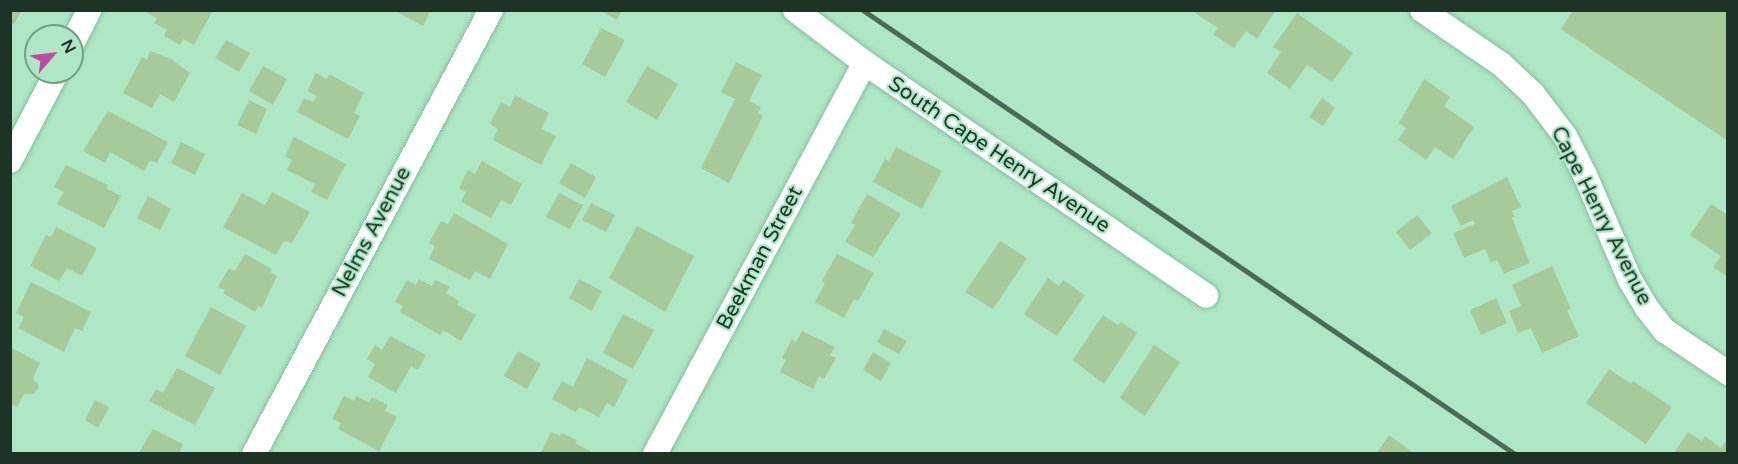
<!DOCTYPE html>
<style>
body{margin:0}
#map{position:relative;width:1738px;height:464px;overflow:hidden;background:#ade7c4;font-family:"Varela Round",sans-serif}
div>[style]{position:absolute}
.building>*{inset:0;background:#a6ca9a}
.roads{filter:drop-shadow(0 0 2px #85be9c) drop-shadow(0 0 2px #85be9c)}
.street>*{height:24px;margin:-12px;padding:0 12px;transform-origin:12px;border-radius:12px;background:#fff}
.rail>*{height:4.5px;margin:-2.25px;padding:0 2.25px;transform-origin:2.25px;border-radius:2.25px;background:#496b57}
span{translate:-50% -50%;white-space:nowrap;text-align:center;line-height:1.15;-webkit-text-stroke:4.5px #ade7c4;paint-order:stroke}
.street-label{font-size:21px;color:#1c3326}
.frame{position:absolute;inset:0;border:12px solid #1c3326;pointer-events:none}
.north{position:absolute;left:24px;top:24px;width:60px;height:60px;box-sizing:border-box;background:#ade7c4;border:2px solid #739f85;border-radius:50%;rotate:62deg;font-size:16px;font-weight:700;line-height:24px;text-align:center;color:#1c3326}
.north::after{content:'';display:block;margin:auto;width:21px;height:27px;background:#bf4ba3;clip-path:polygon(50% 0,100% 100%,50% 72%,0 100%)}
</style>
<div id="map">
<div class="building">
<i style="clip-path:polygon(10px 10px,22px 10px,14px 24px,10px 22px)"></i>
<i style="clip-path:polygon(148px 10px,213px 10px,194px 45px,183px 39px,180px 45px,164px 36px,167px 30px,154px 23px,157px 18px,147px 13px)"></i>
<i style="clip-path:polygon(394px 10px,431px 10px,423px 26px)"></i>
<i style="clip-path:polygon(599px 10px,622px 10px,617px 20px)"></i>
<i style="clip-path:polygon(1196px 10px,1276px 10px,1257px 39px,1246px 31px,1234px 48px,1213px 34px,1218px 28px,1195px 13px)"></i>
<i style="clip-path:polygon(1573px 10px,1728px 10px,1728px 141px,1561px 29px)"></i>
<i style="clip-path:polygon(1297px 13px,1353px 53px,1332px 82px,1307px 65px,1290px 89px,1267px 73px,1281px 52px,1273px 47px)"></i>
<i style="clip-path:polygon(601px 28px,625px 40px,605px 77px,582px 64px)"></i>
<i style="clip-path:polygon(226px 40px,250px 53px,239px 72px,215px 58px)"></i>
<i style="clip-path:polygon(150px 51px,171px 59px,190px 73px,174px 102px,160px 94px,152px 108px,123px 93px,142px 57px,147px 60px)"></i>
<i style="clip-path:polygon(736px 62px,762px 75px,749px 101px,761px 107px,758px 113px,763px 116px,729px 183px,701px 168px,735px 99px,721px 92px)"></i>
<i style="clip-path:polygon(263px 66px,287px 79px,273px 105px,249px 91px)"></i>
<i style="clip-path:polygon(647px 66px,678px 84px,657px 120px,626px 102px)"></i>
<i style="clip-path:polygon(316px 73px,327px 79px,329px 74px,364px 93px,354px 113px,360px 116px,348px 139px,297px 112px,304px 98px,313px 102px,317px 96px,307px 91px)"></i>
<i style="clip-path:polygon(1424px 79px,1450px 97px,1444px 106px,1474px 127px,1453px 159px,1435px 147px,1426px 160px,1398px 140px,1406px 128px,1399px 123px)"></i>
<i style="clip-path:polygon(515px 95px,549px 113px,541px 129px,556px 136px,541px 165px,493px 140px,498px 129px,490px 124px,501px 102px,510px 107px)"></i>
<i style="clip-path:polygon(1322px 98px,1335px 108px,1323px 126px,1309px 117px)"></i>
<i style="clip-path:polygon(249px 100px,267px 109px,256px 134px,237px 125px)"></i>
<i style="clip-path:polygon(108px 111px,168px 142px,157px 163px,150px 160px,144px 171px,110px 152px,105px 163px,83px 151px)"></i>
<i style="clip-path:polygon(294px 137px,346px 164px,327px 200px,311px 192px,315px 184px,287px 170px,292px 160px,285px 156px)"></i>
<i style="clip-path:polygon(181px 142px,205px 154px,195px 175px,171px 163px)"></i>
<i style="clip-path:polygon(896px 147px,942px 171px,922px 209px,873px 182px,885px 159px,889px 161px)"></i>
<i style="clip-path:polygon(482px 161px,522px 184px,511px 205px,501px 200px,491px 218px,461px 202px,466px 192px,459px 188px,468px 170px,475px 174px)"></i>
<i style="clip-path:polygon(571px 163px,596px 177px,585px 198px,559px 183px)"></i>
<i style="clip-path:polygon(66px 165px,108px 185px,106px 188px,121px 196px,104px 228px,57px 204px,64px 192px,54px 187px)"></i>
<i style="clip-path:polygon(1507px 177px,1521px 207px,1512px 211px,1515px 217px,1512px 218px,1530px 263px,1504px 274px,1497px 260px,1491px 262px,1485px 249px,1464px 258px,1453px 233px,1475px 224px,1473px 220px,1461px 226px,1451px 206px)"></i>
<i style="clip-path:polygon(272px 192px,310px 212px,292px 243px,284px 241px,276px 255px,223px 227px,242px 193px,265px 205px)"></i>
<i style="clip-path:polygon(559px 193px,583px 205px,570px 229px,546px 217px)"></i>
<i style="clip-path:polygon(867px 194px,901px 214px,873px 257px,845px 242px,855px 225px,851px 223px)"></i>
<i style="clip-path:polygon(148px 196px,171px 209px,160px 230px,137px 218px)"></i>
<i style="clip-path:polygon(591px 203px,615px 215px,606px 232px,582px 220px)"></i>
<i style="clip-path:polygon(1711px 204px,1728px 215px,1728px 277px,1713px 267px,1721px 256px,1690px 235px)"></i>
<i style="clip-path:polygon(454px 213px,508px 244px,490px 279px,475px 271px,470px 280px,429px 259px,435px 246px,429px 243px,441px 221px,448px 224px)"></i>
<i style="clip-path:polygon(1417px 215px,1432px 233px,1410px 250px,1396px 232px)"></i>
<i style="clip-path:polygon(637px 226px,694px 256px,665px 312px,609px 278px)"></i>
<i style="clip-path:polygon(56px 227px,97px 248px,82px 276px,67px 268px,59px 281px,30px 266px,46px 235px,51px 237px)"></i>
<i style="clip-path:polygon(1000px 241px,1027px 258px,993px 309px,965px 292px)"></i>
<i style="clip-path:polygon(245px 254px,272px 269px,270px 272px,277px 276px,262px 308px,258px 306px,255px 312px,223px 293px,225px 290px,218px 287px,229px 268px,235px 271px)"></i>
<i style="clip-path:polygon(837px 254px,874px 273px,858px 301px,854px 299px,844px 318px,815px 302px,825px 283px,822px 281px)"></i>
<i style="clip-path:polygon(1552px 266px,1571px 309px,1567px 310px,1579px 336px,1542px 353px,1531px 328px,1518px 333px,1509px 311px,1521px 306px,1512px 285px)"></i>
<i style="clip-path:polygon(1048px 278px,1059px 286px,1063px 280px,1085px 295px,1057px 336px,1024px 314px)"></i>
<i style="clip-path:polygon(419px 279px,432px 286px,435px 280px,450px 287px,446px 293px,459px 301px,457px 305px,476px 315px,461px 341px,443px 330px,440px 335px,400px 312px,403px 306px,395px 302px,407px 280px,416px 285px)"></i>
<i style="clip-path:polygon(579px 279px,602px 291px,592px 311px,569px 298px)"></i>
<i style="clip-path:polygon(31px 282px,91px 312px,82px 331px,75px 328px,64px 352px,18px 328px,24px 317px,16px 313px)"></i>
<i style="clip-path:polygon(1496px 298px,1507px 323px,1481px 335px,1470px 310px)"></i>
<i style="clip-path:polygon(211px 307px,246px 326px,220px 375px,185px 356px)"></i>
<i style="clip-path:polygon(623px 314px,654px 330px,633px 369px,603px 353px)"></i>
<i style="clip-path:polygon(1103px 315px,1118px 325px,1121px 322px,1137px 333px,1104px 384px,1073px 360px)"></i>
<i style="clip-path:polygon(884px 329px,907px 341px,899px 354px,877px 342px)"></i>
<i style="clip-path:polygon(802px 331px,835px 347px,830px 355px,836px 358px,824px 379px,819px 376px,813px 389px,780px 372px,786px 360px,782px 358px,792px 339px,796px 342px)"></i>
<i style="clip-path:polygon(390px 336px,426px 355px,418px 370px,411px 366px,396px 393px,368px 377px,375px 364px,367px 359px,375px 345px,382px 350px)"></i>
<i style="clip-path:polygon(1154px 345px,1180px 362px,1145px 416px,1120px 398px)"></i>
<i style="clip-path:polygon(10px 347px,40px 363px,33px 378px,39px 386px,34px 394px,24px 394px,17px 407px,10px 404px)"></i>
<i style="clip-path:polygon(518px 351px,541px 364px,527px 389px,504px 376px)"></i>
<i style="clip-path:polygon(873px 352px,891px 363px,881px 381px,863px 370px)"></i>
<i style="clip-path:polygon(587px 358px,628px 380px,614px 407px,607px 403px,599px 417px,579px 407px,576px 412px,552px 399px,562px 381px,573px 387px)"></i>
<i style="clip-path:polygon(177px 368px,215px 388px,195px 425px,149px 401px,156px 389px,163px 393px)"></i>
<i style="clip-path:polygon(1609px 369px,1631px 384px,1633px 381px,1672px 407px,1646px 444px,1586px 403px)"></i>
<i style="clip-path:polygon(344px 396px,354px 401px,356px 396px,369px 402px,372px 397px,388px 405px,385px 411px,397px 417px,379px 451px,338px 429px,341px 423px,332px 419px)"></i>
<i style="clip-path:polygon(95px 400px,109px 407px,98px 428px,85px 420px)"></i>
<i style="clip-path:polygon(153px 429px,183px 444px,179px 454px,138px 454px)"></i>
<i style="clip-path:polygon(551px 432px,560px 436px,562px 433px,577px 440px,575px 443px,590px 451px,589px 454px,540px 454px)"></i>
<i style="clip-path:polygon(1688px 432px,1702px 441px,1705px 436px,1721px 448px,1725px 442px,1728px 444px,1728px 454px,1673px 454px)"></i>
<i style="clip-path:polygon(1389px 435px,1415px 454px,1376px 454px)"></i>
</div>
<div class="roads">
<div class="street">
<i style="left:795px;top:10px;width:88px;rotate:37.1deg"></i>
<i style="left:865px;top:63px;width:413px;rotate:34.3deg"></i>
<i style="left:1422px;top:10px;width:96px;rotate:34.4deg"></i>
<i style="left:1501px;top:64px;width:44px;rotate:43.2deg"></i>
<i style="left:1533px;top:94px;width:53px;rotate:52.7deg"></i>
<i style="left:1565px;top:136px;width:44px;rotate:62.9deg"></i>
<i style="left:1585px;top:175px;width:114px;rotate:66.8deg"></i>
<i style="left:1630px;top:280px;width:31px;rotate:59deg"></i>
<i style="left:1646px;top:307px;width:31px;rotate:52deg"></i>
<i style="left:1665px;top:331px;width:76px;rotate:33.7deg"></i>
<i style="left:72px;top:44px;width:38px;rotate:-63deg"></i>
<i style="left:10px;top:161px;width:101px;rotate:-62.2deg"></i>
<i style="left:254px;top:454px;width:503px;rotate:-61.91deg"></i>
<i style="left:655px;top:454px;width:444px;rotate:-61.8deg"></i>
</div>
</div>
<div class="rail">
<i style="left:863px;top:10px;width:789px;rotate:34.25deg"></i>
</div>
<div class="street-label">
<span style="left:999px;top:155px;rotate:34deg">South Cape Henry Avenue</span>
<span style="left:1601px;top:216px;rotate:63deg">Cape Henry Avenue</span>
<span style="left:372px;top:232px;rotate:-62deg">Nelms Avenue</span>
<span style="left:760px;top:258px;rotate:-62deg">Beekman Street</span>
</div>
<div class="frame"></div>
<div class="north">N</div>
</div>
